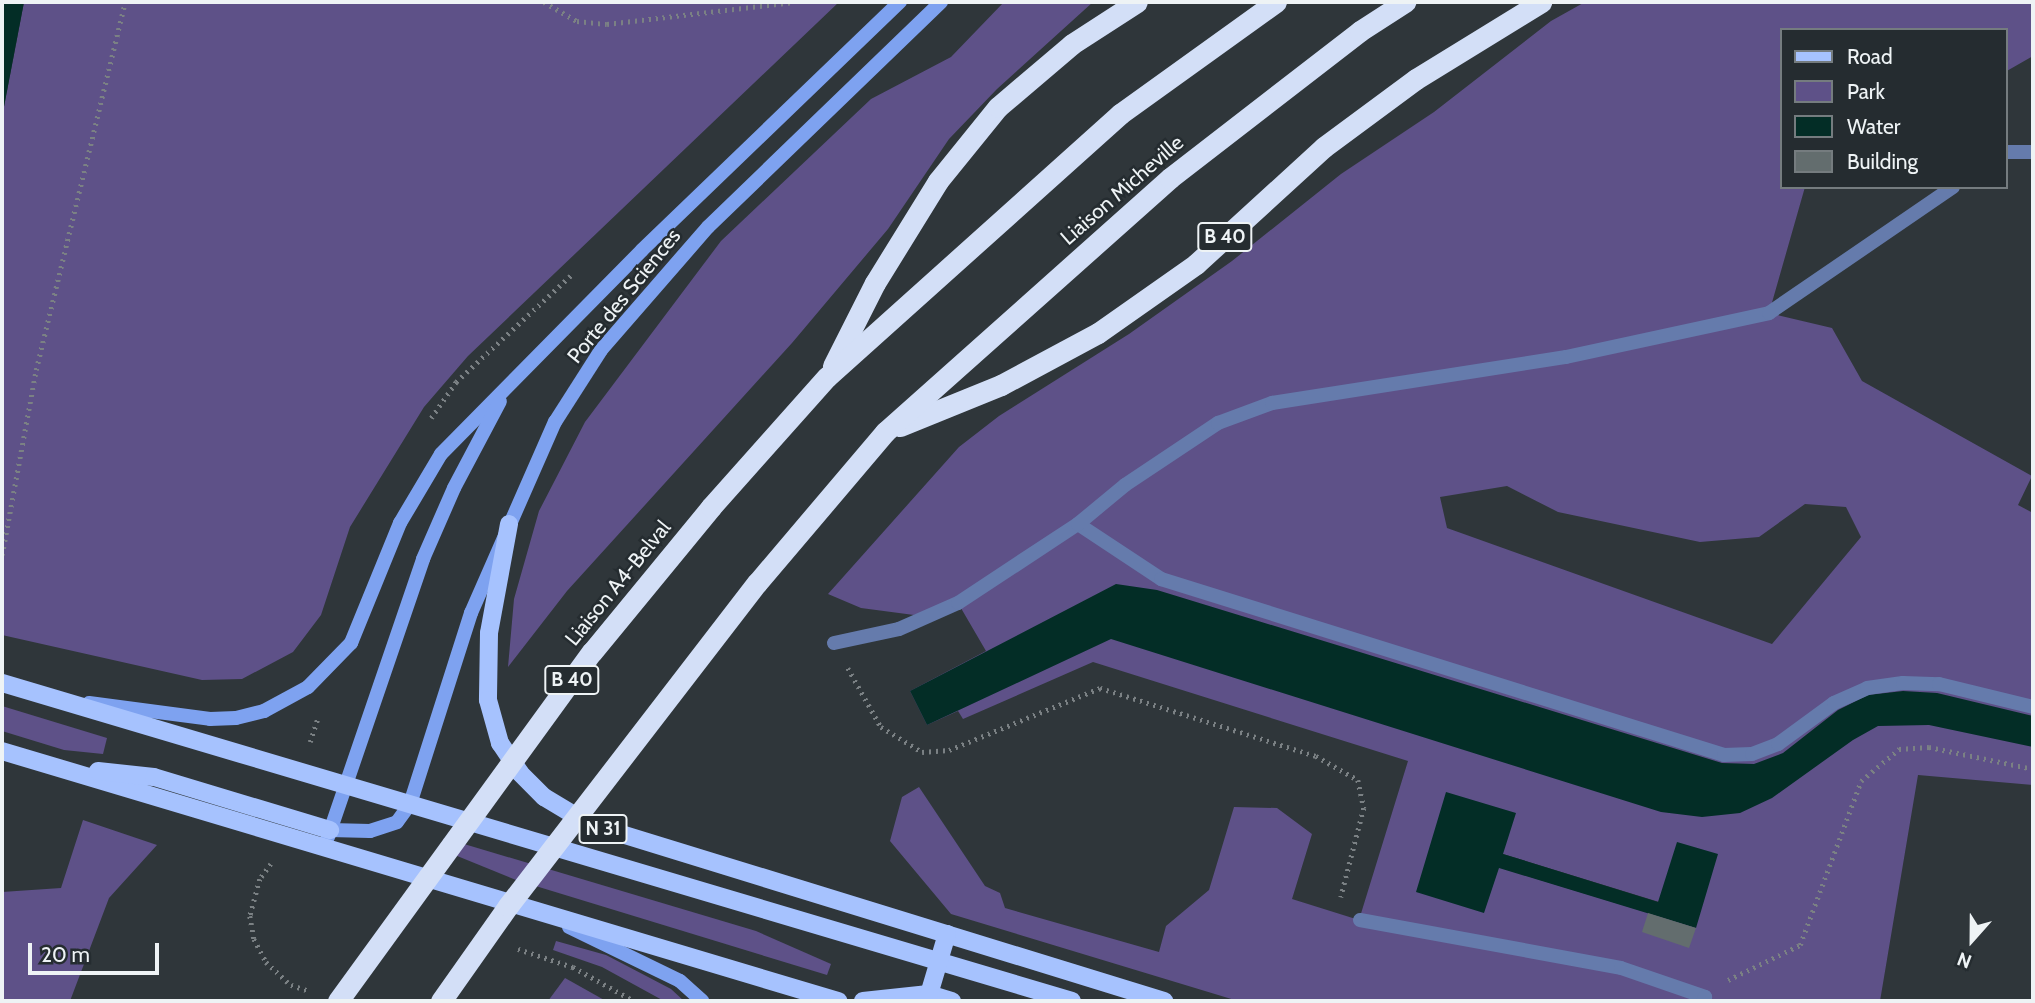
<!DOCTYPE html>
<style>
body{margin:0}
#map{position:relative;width:2035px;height:1003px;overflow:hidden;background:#2f363a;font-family:Cabin,sans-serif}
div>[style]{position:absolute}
.green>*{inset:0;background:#5e5188}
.water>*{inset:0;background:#032d26}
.building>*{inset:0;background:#636d6e}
.path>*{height:4.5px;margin-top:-2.25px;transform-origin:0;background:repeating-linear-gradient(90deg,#7b8184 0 2px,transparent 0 7px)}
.lane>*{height:14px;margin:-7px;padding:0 7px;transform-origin:7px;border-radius:7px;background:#657bac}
.secondary>*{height:14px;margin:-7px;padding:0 7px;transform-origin:7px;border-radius:7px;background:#7ea2f0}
.primary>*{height:18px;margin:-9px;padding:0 9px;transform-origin:9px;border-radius:9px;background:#a6c2fe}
.highway>*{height:21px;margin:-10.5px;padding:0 10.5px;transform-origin:10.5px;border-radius:10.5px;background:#d3dff7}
span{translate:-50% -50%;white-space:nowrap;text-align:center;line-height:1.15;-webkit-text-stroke:5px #252c30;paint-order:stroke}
.shield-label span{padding:2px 5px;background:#252c30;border:2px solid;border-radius:5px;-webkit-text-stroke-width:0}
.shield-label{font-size:19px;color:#eef3f5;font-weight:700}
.street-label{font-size:21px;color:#eef3f5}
.frame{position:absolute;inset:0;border:4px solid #eef3f5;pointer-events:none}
.legend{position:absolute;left:1780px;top:28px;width:228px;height:161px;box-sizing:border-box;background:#252c30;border:2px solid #757c7f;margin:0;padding:9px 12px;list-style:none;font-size:21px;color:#eef3f5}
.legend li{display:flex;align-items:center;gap:14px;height:35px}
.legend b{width:35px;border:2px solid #757c7f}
.north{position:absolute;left:1937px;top:905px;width:70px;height:70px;-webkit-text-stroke:5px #252c30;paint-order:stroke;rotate:201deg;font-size:19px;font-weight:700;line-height:28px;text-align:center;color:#eef3f5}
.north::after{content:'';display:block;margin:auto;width:24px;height:32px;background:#eef3f5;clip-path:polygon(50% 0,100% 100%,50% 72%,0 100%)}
.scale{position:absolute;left:28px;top:943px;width:131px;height:32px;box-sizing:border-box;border:4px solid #eef3f5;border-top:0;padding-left:9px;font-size:21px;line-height:24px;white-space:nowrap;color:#eef3f5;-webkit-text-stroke:5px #252c30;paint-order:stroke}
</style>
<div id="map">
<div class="green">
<i style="clip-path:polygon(24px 2px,839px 2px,468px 356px,424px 407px,350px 527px,321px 615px,293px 652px,242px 679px,202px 680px,2px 635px,2px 117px)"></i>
<i style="clip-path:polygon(1004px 2px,1093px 2px,997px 89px,949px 139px,888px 229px,792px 343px,567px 591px,508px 667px,514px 599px,539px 511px,585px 422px,721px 241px,871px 99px,951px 57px)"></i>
<i style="clip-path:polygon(evenodd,1585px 2px,2033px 2px,2033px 56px,2005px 72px,2005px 30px,1781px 30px,1781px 187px,1805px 187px,1769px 313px,1832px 328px,1862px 381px,2032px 476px,2018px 505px,2033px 513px,2033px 785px,1918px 775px,1880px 1001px,1238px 1001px,951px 914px,890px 841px,902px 797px,919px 787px,985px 886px,1000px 893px,1005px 908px,1159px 952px,1166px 926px,1209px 890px,1234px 807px,1277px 808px,1312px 834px,1292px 899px,1359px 920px,1408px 761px,1093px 662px,963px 719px,958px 711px,927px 725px,910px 691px,986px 651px,958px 603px,914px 615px,861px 608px,828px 594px,959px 447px,999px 416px,1129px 334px,1232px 261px,1341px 174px,1434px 112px,1551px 21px,1585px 2px,1507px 486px,1558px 512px,1700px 542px,1759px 537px,1805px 504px,1846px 507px,1861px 537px,1772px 644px,1447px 528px,1440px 497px,1507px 486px,1585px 2px,1503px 854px,1659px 902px,1695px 927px,1498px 867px,1503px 854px)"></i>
<i style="clip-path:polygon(2px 706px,107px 738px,103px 754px,64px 750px,2px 731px)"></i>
<i style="clip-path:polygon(83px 820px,157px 845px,109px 898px,70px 1001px,2px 1001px,2px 892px,61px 888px)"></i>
<i style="clip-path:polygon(444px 838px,756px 931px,831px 964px,827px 975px,516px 880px,440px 849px)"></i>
<i style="clip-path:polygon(556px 941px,606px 955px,671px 989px,684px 1001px,664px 1001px,602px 967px,553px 950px)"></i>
<i style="clip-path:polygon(565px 978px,606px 1001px,548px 1001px)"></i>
</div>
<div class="water">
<i style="clip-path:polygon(2px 2px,24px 2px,2px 117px)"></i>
<i style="clip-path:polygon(1116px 584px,1157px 590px,1722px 763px,1754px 764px,1783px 753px,1838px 710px,1868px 695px,1903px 691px,1937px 693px,2033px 716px,2033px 747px,1929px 725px,1878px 726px,1853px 740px,1772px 798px,1740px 813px,1702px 817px,1661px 812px,1111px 639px,927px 725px,910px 691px)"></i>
<i style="clip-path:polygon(1446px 792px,1516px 813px,1503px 854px,1658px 902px,1677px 842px,1718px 854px,1696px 928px,1499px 868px,1484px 913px,1416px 892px)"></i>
</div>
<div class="building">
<i style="clip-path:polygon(1648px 913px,1696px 928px,1689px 948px,1642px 932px)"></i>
</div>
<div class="path">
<i style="left:544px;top:2px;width:38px;rotate:30deg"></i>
<i style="left:577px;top:21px;width:30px;rotate:6deg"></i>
<i style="left:607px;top:24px;width:188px;rotate:-6.7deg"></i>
<i style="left:431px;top:418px;width:44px;rotate:-55.2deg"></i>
<i style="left:456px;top:382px;width:157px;rotate:-42.9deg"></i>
<i style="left:2px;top:555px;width:188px;rotate:-79.6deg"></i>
<i style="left:36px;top:370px;width:379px;rotate:-76.4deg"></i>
<i style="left:848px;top:668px;width:68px;rotate:60.8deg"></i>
<i style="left:881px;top:727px;width:48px;rotate:31.4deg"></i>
<i style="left:922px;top:752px;width:27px;rotate:-4deg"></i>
<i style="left:949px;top:750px;width:163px;rotate:-22.3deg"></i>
<i style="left:1100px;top:688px;width:226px;rotate:17.5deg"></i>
<i style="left:1316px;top:756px;width:48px;rotate:29.7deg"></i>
<i style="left:1358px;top:780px;width:29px;rotate:78deg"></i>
<i style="left:1364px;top:808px;width:92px;rotate:104.5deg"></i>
<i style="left:310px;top:742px;width:26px;rotate:-72deg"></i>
<i style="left:271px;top:864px;width:19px;rotate:126deg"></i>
<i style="left:260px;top:879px;width:38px;rotate:105deg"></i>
<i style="left:250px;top:916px;width:23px;rotate:80deg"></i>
<i style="left:254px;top:939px;width:26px;rotate:62deg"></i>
<i style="left:266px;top:962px;width:34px;rotate:43deg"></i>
<i style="left:291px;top:985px;width:19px;rotate:18deg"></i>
<i style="left:518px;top:949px;width:58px;rotate:18.1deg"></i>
<i style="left:573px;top:967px;width:70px;rotate:29.1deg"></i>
<i style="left:1728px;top:980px;width:80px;rotate:-25.9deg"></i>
<i style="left:1800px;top:945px;width:175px;rotate:-69.6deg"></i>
<i style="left:1861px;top:781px;width:50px;rotate:-40.1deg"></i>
<i style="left:1899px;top:749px;width:30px;rotate:-4deg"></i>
<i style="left:1929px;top:747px;width:106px;rotate:11.9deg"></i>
</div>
<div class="lane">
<i style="left:2005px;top:152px;width:28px"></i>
<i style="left:1078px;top:524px;width:100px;rotate:33.5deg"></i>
<i style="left:1161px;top:579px;width:590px;rotate:17.36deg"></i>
<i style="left:1724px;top:755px;width:28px;rotate:-2deg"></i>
<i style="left:1752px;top:754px;width:28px;rotate:-21deg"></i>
<i style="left:1778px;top:744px;width:69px;rotate:-36.2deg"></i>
<i style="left:1834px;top:703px;width:36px;rotate:-24deg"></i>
<i style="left:1867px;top:688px;width:36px;rotate:-8deg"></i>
<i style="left:1903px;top:683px;width:36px;rotate:2deg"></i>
<i style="left:1939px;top:684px;width:97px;rotate:13.7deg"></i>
<i style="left:834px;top:643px;width:66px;rotate:-12.2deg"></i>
<i style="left:899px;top:629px;width:64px;rotate:-23.8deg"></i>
<i style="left:958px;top:603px;width:144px;rotate:-33.4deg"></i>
<i style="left:1078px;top:524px;width:61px;rotate:-39.7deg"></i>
<i style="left:1125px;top:485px;width:112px;rotate:-33.7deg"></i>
<i style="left:1218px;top:423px;width:58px;rotate:-20.3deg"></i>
<i style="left:1272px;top:403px;width:298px;rotate:-8.9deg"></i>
<i style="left:1566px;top:357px;width:208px;rotate:-12.2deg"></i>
<i style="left:1769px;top:313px;width:223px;rotate:-34.4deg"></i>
<i style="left:1360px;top:920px;width:265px;rotate:10.4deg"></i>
<i style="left:1621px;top:968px;width:89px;rotate:19deg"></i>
<i style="left:1705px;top:997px;width:4px;rotate:117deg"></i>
</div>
<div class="secondary">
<i style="left:89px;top:703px;width:122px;rotate:7.5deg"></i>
<i style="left:210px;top:719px;width:26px;rotate:-2deg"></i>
<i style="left:236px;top:718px;width:29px;rotate:-14deg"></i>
<i style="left:264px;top:711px;width:50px;rotate:-28.6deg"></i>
<i style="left:308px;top:687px;width:62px;rotate:-45.7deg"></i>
<i style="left:351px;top:643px;width:130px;rotate:-67.8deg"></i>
<i style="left:400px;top:523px;width:80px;rotate:-59.3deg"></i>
<i style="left:441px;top:454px;width:286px;rotate:-45.4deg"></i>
<i style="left:642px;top:250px;width:358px;rotate:-43.9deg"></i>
<i style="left:330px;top:830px;width:40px;rotate:1.4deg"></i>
<i style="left:370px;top:831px;width:28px;rotate:-18deg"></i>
<i style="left:397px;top:822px;width:22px;rotate:-54deg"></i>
<i style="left:410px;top:804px;width:201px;rotate:-72.3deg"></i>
<i style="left:471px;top:613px;width:209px;rotate:-66.3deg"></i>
<i style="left:555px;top:422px;width:85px;rotate:-57.4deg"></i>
<i style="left:601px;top:350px;width:163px;rotate:-49deg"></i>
<i style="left:708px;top:227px;width:324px;rotate:-44deg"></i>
<i style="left:328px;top:837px;width:294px;rotate:-71.1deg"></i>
<i style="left:423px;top:559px;width:77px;rotate:-66.4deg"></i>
<i style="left:454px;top:488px;width:98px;rotate:-62.1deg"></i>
<i style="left:569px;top:927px;width:123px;rotate:25.9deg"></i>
<i style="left:680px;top:981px;width:30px;rotate:42deg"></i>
</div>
<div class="primary">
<i style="left:509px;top:524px;width:111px;rotate:100.4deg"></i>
<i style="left:489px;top:633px;width:67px;rotate:90.9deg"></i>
<i style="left:488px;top:700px;width:45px;rotate:74.4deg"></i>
<i style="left:500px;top:743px;width:36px;rotate:56deg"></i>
<i style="left:520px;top:773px;width:34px;rotate:45deg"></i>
<i style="left:544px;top:797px;width:52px;rotate:31deg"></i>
<i style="left:589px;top:824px;width:602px;rotate:17.11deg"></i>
<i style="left:2px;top:683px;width:1116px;rotate:16.55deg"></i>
<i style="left:2px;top:751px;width:873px;rotate:16.65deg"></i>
<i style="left:98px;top:771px;width:56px;rotate:6.1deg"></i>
<i style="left:154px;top:777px;width:184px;rotate:16.8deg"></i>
<i style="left:863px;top:1001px;width:66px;rotate:-6.1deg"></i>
<i style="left:929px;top:994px;width:24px;rotate:17deg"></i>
<i style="left:927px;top:1001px;width:70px;rotate:-73.4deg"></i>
</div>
<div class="highway">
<i style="left:833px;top:366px;width:93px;rotate:-63.2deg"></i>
<i style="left:875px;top:283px;width:120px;rotate:-58.3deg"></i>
<i style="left:938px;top:181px;width:95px;rotate:-51deg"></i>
<i style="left:998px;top:107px;width:97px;rotate:-40.4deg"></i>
<i style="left:1072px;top:44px;width:77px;rotate:-32.9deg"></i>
<i style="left:900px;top:426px;width:109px;rotate:-22.1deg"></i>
<i style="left:1001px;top:385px;width:110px;rotate:-28.2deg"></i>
<i style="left:1098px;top:333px;width:120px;rotate:-35.1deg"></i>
<i style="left:1196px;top:264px;width:173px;rotate:-42.4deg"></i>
<i style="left:1324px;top:147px;width:114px;rotate:-36.5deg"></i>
<i style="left:1416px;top:79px;width:147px;rotate:-31.6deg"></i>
<i style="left:338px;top:1001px;width:432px;rotate:-54deg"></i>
<i style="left:592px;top:652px;width:188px;rotate:-50.6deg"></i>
<i style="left:711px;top:507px;width:174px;rotate:-48.3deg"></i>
<i style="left:827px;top:377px;width:394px;rotate:-41.9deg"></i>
<i style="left:1120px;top:114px;width:192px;rotate:-35.7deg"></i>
<i style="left:441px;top:1001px;width:116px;rotate:-54.8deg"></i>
<i style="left:508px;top:906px;width:408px;rotate:-52.4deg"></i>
<i style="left:757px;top:583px;width:198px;rotate:-49.7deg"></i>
<i style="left:885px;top:432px;width:382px;rotate:-41.7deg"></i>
<i style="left:1170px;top:178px;width:240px;rotate:-37.7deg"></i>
<i style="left:1360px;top:31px;width:54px;rotate:-32.8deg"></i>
</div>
<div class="shield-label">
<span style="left:1225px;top:237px">B 40</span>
<span style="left:572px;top:680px">B 40</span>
<span style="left:603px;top:829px">N 31</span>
</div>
<div class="street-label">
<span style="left:1122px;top:190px;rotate:-41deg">Liaison Micheville</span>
<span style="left:624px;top:296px;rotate:-51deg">Porte des Sciences</span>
<span style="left:618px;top:583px;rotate:-51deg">Liaison A4-Belval</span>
</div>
<div class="frame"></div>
<ul class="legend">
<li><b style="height:9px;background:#a6c2fe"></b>Road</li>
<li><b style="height:19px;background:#5e5188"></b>Park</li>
<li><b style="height:19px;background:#032d26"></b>Water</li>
<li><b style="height:19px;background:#636d6e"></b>Building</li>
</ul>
<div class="north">N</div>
<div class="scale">20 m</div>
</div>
